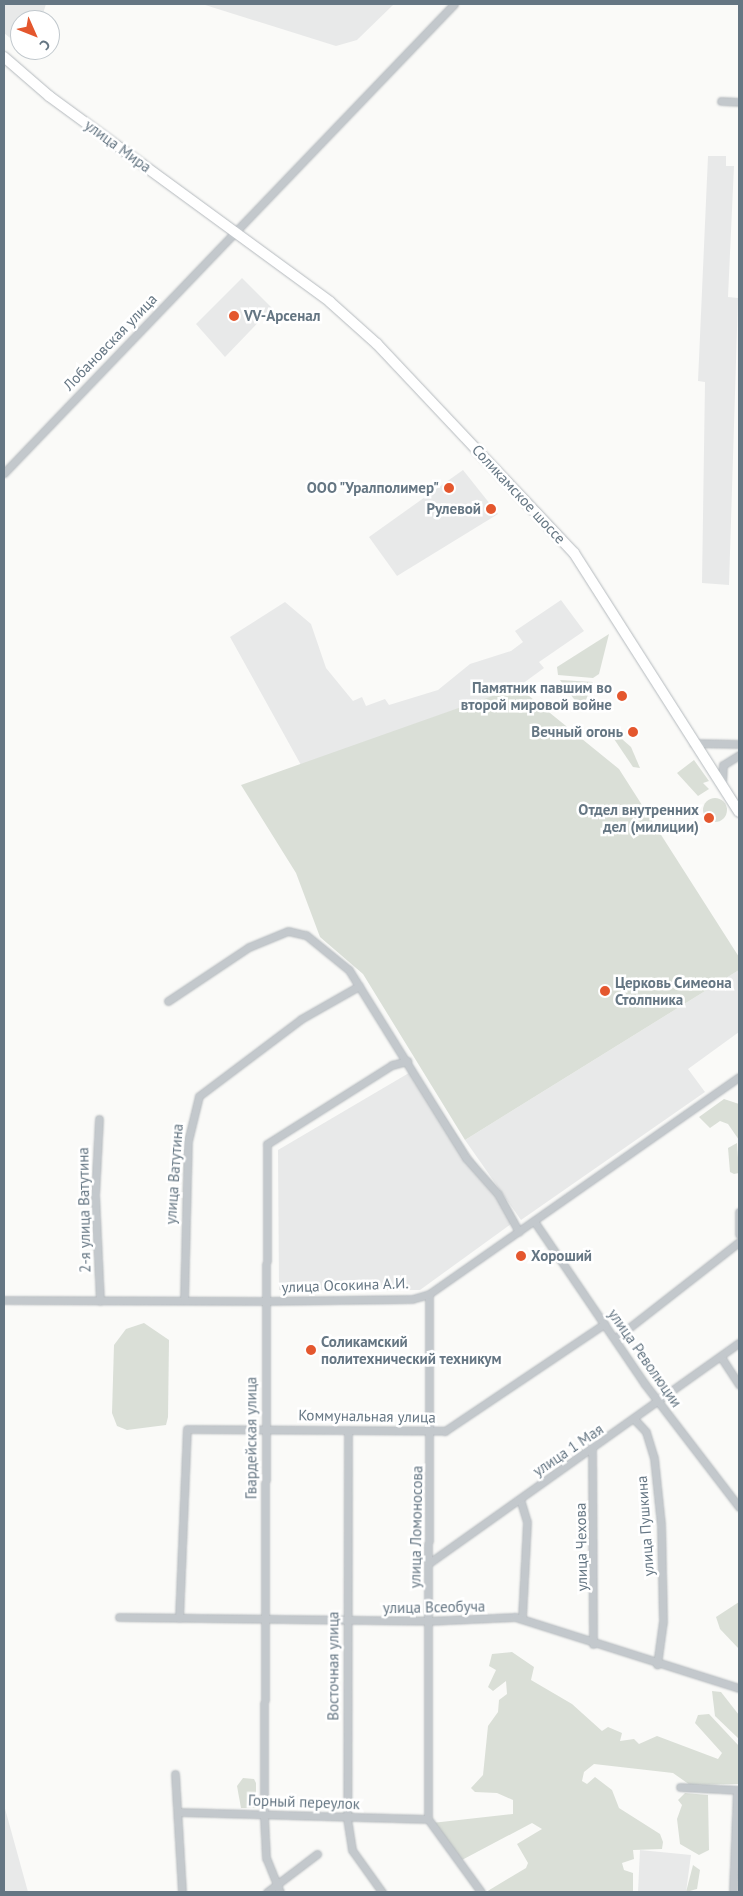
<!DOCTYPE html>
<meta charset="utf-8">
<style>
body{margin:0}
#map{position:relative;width:743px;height:1896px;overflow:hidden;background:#fafaf8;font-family:"PT Sans",sans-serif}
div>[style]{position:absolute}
.built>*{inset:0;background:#e8e9e9}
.green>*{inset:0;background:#dadfd7}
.round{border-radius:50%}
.roads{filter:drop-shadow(0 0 1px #b4b9bd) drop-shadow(0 0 1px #b4b9bd)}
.minor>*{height:7px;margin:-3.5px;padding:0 3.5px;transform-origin:3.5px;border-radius:3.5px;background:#c3c8cc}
.highway>*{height:10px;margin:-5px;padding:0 5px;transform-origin:5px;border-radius:5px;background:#fff}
.dots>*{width:14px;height:14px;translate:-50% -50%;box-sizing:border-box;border:2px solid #fff;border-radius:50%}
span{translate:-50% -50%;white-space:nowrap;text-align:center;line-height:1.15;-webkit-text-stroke:5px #fff;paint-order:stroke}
.street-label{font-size:15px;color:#657683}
.poi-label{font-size:15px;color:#657683;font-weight:700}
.left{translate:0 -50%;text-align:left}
.right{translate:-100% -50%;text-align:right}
.frame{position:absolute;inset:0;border:5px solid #657683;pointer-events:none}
.north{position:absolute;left:10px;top:10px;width:50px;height:50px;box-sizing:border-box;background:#fff;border:1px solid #c1c8cd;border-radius:50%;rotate:134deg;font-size:14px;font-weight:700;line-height:20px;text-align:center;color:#657683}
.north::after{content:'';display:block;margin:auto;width:18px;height:22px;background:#e4572e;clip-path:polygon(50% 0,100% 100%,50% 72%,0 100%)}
</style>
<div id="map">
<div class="built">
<i style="clip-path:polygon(4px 4px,46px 4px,41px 20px,20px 20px,20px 46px,4px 33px)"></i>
<i style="clip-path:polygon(202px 4px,394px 4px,357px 40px,336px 46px)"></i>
<i style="clip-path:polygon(708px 156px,726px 156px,726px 166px,734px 166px,728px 297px,738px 298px,729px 585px,702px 583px,705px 382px,698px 381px)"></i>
<i style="clip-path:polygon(242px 278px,272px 308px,225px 357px,196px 324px)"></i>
<i style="clip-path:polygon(463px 470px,498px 514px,397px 576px,369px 537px)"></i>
<i style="clip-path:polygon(561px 600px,584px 631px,539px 662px,544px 668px,518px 687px,301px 765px,230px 637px,285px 602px,311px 624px,326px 668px,353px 701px,362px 697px,366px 706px,385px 699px,389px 705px,438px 690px,470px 664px,511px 651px,523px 642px,515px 631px)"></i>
<i style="clip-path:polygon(739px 970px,739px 1032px,688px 1069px,705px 1092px,521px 1220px,465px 1140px)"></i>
<i style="clip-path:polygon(414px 1070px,515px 1221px,420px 1290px,279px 1290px,278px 1150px)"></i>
<i style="clip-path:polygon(4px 1805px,28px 1892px,4px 1892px)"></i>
<i style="clip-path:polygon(640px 1850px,691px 1855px,686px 1892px,638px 1892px)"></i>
</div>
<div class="green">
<i style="clip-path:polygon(609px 634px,599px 674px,593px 678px,558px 675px,557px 667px)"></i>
<i style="clip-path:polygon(560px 680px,593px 682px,582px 710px)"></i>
<i style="clip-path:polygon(518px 687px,619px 769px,739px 957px,739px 970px,465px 1140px,363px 974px,320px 937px,296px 873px,241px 785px)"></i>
<i style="clip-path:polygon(614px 732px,631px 747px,640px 768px,633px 767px,612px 736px)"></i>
<i style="clip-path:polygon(694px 760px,709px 781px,703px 783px,709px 789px,698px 796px,677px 773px)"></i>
<i class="round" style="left:703px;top:798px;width:24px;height:24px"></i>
<i style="clip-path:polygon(724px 1099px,739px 1104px,739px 1140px,728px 1124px,720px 1121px,710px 1128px,699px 1117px)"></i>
<i style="clip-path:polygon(737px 1143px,739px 1173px,734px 1174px,730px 1172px,728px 1148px)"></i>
<i style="clip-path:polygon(144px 1323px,169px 1340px,168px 1417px,166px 1425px,127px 1430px,117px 1426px,112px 1413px,114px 1345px,126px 1329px)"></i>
<i style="clip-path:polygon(739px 1602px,739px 1649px,720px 1629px,716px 1617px)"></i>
<i style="clip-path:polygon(512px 1652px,534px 1667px,531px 1680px,572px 1704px,602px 1731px,608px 1727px,622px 1733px,620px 1741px,634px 1739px,639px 1744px,657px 1736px,718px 1759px,722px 1753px,695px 1723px,698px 1715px,709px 1714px,739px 1746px,739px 1784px,690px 1785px,673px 1773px,594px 1764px,584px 1772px,582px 1781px,587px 1784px,595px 1777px,612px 1790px,619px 1808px,660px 1834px,663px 1842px,662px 1849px,633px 1850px,634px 1859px,622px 1863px,624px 1870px,633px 1873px,633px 1892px,486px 1892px,526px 1868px,528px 1863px,517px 1844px,542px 1829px,532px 1823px,460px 1861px,432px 1823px,513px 1814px,513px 1800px,497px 1793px,475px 1792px,471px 1788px,483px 1775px,488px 1726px,498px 1712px,499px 1700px,507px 1694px,506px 1681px,493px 1691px,488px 1687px,496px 1670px,489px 1666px,492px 1654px)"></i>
<i style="clip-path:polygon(712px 1691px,721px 1692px,739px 1715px,739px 1739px,715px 1716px)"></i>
<i style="clip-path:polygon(243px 1778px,254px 1779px,256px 1783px,256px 1808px,241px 1808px,237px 1786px)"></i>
<i style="clip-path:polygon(685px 1793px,708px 1795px,709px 1850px,699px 1855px,680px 1844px,677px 1819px,682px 1805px,678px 1800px)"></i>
<i style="clip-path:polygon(693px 1865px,700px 1870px,697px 1889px,686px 1892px)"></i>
</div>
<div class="roads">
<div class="minor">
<i style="left:721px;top:101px;width:18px;rotate:3deg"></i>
<i style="left:4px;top:473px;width:650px;rotate:-46.18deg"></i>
<i style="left:693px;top:743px;width:46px;rotate:1.2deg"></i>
<i style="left:722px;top:784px;width:19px;rotate:-87deg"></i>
<i style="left:723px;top:765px;width:19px;rotate:-32deg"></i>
<i style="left:168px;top:1001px;width:97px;rotate:-33.7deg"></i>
<i style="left:249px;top:947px;width:42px;rotate:-22.3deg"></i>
<i style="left:288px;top:931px;width:18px;rotate:13deg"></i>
<i style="left:306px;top:935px;width:55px;rotate:39.1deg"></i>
<i style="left:349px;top:970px;width:221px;rotate:58.1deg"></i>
<i style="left:466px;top:1158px;width:48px;rotate:48.4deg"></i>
<i style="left:498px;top:1194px;width:43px;rotate:61.1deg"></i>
<i style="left:99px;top:1119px;width:76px;rotate:93deg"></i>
<i style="left:95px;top:1195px;width:106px;rotate:87.3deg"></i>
<i style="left:739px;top:1212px;width:22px;rotate:90deg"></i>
<i style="left:534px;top:1221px;width:196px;rotate:55.8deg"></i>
<i style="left:644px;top:1383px;width:156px;rotate:52.5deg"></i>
<i style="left:429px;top:1294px;width:525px;rotate:90.11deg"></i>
<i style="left:428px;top:1819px;width:90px;rotate:54deg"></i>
<i style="left:4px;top:1300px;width:261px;rotate:0.2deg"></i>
<i style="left:265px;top:1301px;width:147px;rotate:-0.8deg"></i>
<i style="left:412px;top:1299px;width:18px;rotate:-16deg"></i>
<i style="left:429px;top:1294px;width:378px;rotate:-35deg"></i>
<i style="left:184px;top:1300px;width:159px;rotate:-88.6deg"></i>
<i style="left:188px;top:1141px;width:46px;rotate:-76.3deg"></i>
<i style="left:199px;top:1096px;width:128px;rotate:-37deg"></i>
<i style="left:301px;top:1019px;width:67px;rotate:-29.6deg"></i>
<i style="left:616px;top:1338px;width:156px;rotate:-38deg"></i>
<i style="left:721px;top:1357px;width:33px;rotate:57deg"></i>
<i style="left:635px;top:1420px;width:16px;rotate:47deg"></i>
<i style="left:646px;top:1432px;width:27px;rotate:73deg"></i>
<i style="left:654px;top:1458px;width:67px;rotate:84deg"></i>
<i style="left:661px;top:1525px;width:96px;rotate:88.8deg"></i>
<i style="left:663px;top:1621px;width:44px;rotate:97.8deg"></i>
<i style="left:348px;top:1430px;width:388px;rotate:90.1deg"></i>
<i style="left:347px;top:1818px;width:32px;rotate:81deg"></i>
<i style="left:352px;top:1850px;width:52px;rotate:54.5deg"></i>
<i style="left:592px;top:1449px;width:195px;rotate:89.7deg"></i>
<i style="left:520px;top:1499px;width:24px;rotate:73deg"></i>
<i style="left:527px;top:1522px;width:97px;rotate:93deg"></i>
<i style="left:429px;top:1563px;width:380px;rotate:-35.4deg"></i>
<i style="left:119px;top:1617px;width:308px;rotate:0.7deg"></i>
<i style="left:427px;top:1621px;width:88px;rotate:-2.6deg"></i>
<i style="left:515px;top:1617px;width:235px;rotate:17.6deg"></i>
<i style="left:179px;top:1618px;width:189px;rotate:-87.6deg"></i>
<i style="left:187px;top:1429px;width:258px;rotate:0.4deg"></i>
<i style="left:445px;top:1431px;width:192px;rotate:-33.9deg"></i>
<i style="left:175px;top:1774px;width:118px;rotate:86.6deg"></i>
<i style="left:680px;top:1787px;width:59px;rotate:2.9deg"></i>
<i style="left:180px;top:1812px;width:248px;rotate:1.6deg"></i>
<i style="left:267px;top:1892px;width:63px;rotate:-37.2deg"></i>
<i style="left:280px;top:1892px;width:37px;rotate:-112deg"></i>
<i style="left:266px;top:1858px;width:41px;rotate:-92.8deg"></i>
<i style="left:264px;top:1817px;width:673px;rotate:-89.74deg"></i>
<i style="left:267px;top:1144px;width:148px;rotate:-32.3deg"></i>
<i style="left:392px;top:1065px;width:16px;rotate:-15deg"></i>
<i style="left:733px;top:1892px;width:102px;rotate:-87.8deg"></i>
</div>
<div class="highway">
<i style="left:4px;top:57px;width:60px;rotate:40.9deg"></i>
<i style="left:49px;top:96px;width:348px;rotate:36.2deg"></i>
<i style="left:330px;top:302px;width:63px;rotate:41.8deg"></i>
<i style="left:377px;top:344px;width:287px;rotate:46.7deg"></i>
<i style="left:574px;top:553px;width:307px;rotate:57.5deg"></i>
</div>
</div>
<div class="dots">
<i style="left:234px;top:316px;background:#e4572e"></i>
<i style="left:449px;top:488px;background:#e4572e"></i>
<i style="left:491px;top:509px;background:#e4572e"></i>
<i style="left:622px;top:696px;background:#e4572e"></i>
<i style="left:633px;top:732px;background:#e4572e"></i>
<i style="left:709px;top:818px;background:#e4572e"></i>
<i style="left:605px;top:991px;background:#e4572e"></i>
<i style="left:521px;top:1256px;background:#e4572e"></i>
<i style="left:311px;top:1350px;background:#e4572e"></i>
</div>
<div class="street-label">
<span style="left:118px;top:146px;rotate:36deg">улица Мира</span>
<span style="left:110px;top:342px;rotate:-46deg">Лобановская улица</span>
<span style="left:519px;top:494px;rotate:47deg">Соликамское шоссе</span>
<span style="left:174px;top:1174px;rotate:-86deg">улица Ватутина</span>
<span style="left:84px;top:1210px;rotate:-91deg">2-я улица Ватутина</span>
<span style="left:345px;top:1285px;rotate:-2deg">улица Осокина А.И.</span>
<span style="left:645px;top:1358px;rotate:55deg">улица Революции</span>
<span style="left:367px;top:1416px;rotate:1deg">Коммунальная улица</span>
<span style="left:251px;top:1438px;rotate:-90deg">Гвардейская улица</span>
<span style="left:568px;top:1450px;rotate:-34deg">улица 1 Мая</span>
<span style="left:645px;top:1526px;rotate:-94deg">улица Пушкина</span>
<span style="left:416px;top:1527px;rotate:-89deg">улица Ломоносова</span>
<span style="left:581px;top:1547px;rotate:-91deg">улица Чехова</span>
<span style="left:434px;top:1607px;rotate:-1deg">улица Всеобуча</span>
<span style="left:333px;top:1666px;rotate:-90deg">Восточная улица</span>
<span style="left:304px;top:1802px;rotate:2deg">Горный переулок</span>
</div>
<div class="poi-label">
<span class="left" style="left:244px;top:316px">VV-Арсенал</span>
<span class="right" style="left:439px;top:488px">OOO "Уралполимер"</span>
<span class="right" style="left:481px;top:509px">Рулевой</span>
<span class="right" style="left:612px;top:696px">Памятник павшим во<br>второй мировой войне</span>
<span class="right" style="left:623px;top:732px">Вечный огонь</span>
<span class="right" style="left:699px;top:818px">Отдел внутренних<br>дел (милиции)</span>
<span class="left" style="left:615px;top:991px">Церковь Симеона<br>Столпника</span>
<span class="left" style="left:531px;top:1256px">Хороший</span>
<span class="left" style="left:321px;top:1350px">Соликамский<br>политехнический техникум</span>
</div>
<div class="frame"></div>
<div class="north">С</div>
</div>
